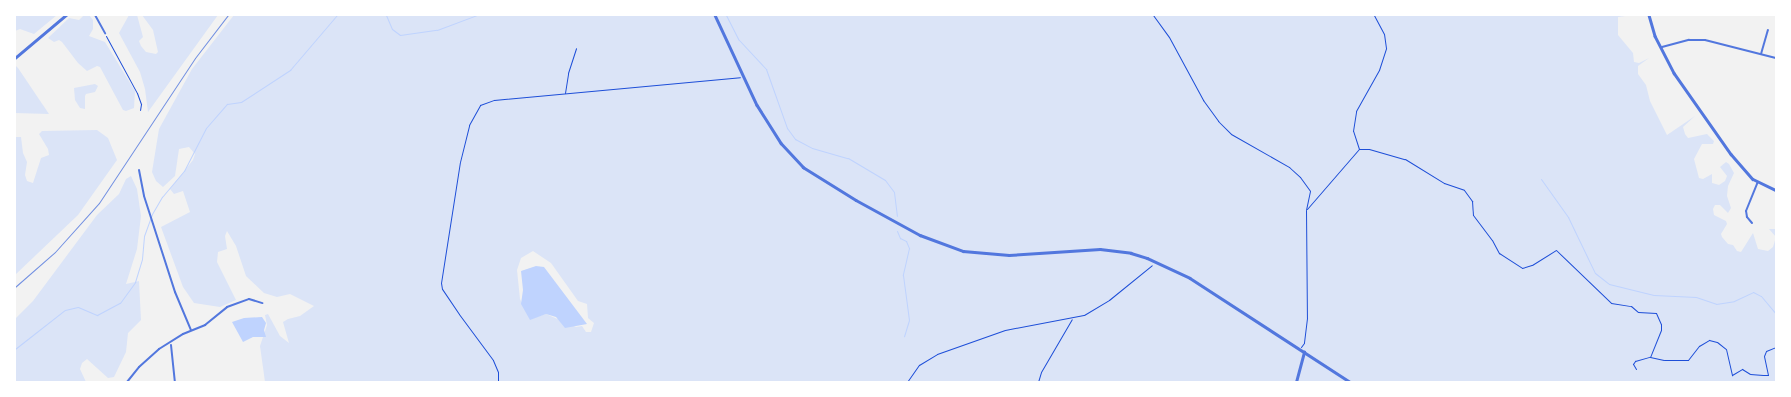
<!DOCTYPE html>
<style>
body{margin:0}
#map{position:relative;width:1791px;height:397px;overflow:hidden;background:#f2f2f2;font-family:"Noto Serif",serif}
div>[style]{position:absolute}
.green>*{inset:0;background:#dbe4f7}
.water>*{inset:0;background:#bfd3fe}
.stream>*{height:1px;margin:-0.5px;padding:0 0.5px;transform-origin:0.5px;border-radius:0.5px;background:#bfd3fe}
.path>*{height:1px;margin:-0.5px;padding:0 0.5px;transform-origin:0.5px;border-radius:0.5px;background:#1d4ed8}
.minor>*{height:2px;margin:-1px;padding:0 1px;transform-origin:1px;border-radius:1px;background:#5277de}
.tertiary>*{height:2.5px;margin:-1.25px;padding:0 1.25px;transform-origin:1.25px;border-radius:1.25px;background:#5277de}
.rail>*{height:1px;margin:-0.5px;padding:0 0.5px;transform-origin:0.5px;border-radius:0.5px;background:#7290e2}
span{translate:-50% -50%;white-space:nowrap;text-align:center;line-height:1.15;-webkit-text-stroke:5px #fff;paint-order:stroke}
.frame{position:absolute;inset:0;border:16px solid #fff;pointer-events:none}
</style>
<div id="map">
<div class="green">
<i style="clip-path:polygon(15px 15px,57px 15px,34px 34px,20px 29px,15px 31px)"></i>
<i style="clip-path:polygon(84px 15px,89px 15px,93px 20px,93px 29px,89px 36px,105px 42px,135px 91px,134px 108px,126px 111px,123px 110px,100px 67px,97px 66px,87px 71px,78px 63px,62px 42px,59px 40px,54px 42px,48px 38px,69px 18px,79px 20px)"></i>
<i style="clip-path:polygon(129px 15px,137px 15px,143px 37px,139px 41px,141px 46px,146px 52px,156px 54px,158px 52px,153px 30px,142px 15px,218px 15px,148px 112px,145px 89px,140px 72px,119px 33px)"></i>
<i style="clip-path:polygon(evenodd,234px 15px,1632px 15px,1618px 17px,1618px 35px,1633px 53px,1634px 62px,1639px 63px,1649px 58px,1638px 66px,1638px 74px,1646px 85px,1650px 101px,1667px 135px,1695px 116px,1683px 127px,1685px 134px,1688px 138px,1707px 134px,1714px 141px,1713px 144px,1702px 144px,1694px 159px,1699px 178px,1703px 179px,1712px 174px,1712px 183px,1719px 185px,1725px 181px,1727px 176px,1720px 167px,1726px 162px,1729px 164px,1734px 173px,1728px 186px,1727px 196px,1731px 208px,1728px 213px,1720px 205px,1715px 205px,1713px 209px,1714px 215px,1726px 221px,1727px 224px,1721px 234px,1722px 237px,1728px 244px,1733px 245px,1737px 251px,1741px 252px,1753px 233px,1758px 249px,1768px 251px,1773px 247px,1776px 237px,1769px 229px,1776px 229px,1776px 382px,265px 382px,260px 346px,267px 325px,265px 315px,268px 314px,280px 336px,289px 343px,283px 322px,288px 319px,300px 316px,314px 306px,290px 294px,277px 297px,264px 293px,246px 276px,236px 246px,227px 231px,225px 236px,227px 249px,218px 252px,217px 262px,236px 300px,220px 307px,194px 303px,183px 287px,161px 227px,190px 212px,183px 191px,174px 194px,170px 189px,193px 160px,195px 154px,189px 147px,179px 149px,175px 176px,163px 187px,156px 181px,152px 172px,159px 129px,192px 69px,234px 15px,533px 251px,551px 263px,578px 301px,587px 304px,588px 318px,594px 323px,591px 332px,586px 332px,582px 326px,576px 327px,546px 314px,530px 319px,520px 299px,517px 270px,521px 258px,533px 251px)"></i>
<i style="clip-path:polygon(15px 65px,18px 68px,49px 114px,15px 113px)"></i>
<i style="clip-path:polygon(95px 84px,98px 86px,95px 92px,86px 94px,85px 96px,85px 109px,80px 108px,75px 100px,74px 88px)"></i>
<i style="clip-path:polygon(97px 130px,108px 138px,117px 160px,78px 215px,15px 275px,15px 137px,21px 137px,23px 153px,27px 162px,25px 175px,27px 181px,33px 183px,41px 158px,49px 155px,48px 149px,39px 134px,42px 131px)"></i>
<i style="clip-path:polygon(131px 176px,137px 189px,141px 216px,137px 249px,126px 284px,139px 281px,141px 320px,128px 333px,126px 352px,114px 377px,108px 378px,87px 359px,82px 363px,80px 369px,86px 382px,15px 382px,15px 319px,33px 301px,97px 215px,119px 194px,126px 179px)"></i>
</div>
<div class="water">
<i style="clip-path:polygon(536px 266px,544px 267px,587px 324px,565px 328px,556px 317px,546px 314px,530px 320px,521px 304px,523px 290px,521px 271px)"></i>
<i style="clip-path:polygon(262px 317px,266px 323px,264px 330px,266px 337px,253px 337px,243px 342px,232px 322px,244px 318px)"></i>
</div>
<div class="stream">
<i style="left:386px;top:15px;width:15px;rotate:67deg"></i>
<i style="left:392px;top:29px;width:10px;rotate:37deg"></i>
<i style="left:400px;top:35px;width:37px;rotate:-8deg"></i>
<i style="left:437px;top:30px;width:43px;rotate:-20.6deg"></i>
<i style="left:726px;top:15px;width:28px;rotate:63deg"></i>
<i style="left:739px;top:40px;width:40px;rotate:47deg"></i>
<i style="left:766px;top:69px;width:63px;rotate:70.4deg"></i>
<i style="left:787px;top:128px;width:14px;rotate:54deg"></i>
<i style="left:795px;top:139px;width:19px;rotate:28deg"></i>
<i style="left:812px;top:148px;width:37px;rotate:16deg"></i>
<i style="left:848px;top:158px;width:43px;rotate:30.7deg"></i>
<i style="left:885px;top:180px;width:15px;rotate:53deg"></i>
<i style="left:894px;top:192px;width:24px;rotate:83deg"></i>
<i style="left:1541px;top:179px;width:47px;rotate:54.6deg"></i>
<i style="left:1568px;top:217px;width:62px;rotate:64.3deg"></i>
<i style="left:1595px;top:273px;width:18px;rotate:38deg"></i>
<i style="left:1609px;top:284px;width:46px;rotate:13.7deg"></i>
<i style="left:1654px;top:295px;width:42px;rotate:2.7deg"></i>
<i style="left:1696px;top:297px;width:21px;rotate:19deg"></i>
<i style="left:1716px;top:304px;width:18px;rotate:-9deg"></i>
<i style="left:1734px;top:301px;width:21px;rotate:-25deg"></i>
<i style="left:1753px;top:292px;width:9px;rotate:27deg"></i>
<i style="left:1761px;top:296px;width:23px;rotate:50deg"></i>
<i style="left:897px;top:231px;width:8px;rotate:67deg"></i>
<i style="left:900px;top:238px;width:7px;rotate:27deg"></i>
<i style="left:906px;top:241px;width:8px;rotate:67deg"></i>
<i style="left:909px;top:248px;width:28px;rotate:103deg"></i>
<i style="left:903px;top:275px;width:45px;rotate:82.4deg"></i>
<i style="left:909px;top:320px;width:17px;rotate:107deg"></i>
<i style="left:15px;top:349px;width:63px;rotate:-38deg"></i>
<i style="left:65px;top:310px;width:13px;rotate:-13deg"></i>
<i style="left:78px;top:307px;width:21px;rotate:23deg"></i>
<i style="left:97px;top:315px;width:26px;rotate:-28deg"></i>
<i style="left:120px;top:303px;width:26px;rotate:-54deg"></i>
<i style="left:135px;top:282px;width:24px;rotate:-73deg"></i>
<i style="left:142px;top:259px;width:23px;rotate:-85deg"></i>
<i style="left:144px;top:236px;width:23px;rotate:-70deg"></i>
<i style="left:152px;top:214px;width:20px;rotate:-60deg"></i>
<i style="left:162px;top:197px;width:34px;rotate:-50deg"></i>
<i style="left:184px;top:171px;width:48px;rotate:-62.9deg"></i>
<i style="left:206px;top:128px;width:32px;rotate:-49deg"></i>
<i style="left:227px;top:104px;width:14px;rotate:-8deg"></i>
<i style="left:241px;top:102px;width:59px;rotate:-33.1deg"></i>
<i style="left:290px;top:70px;width:72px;rotate:-49.5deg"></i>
</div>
<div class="path">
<i style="left:1153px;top:15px;width:27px;rotate:54deg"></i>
<i style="left:1169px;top:37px;width:72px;rotate:61.6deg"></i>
<i style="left:1203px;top:100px;width:26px;rotate:54deg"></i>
<i style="left:1218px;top:121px;width:18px;rotate:45deg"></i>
<i style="left:1231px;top:134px;width:67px;rotate:29.6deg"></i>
<i style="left:1289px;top:167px;width:15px;rotate:42deg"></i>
<i style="left:1300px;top:177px;width:17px;rotate:54deg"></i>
<i style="left:1310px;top:191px;width:19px;rotate:102deg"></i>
<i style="left:1306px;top:210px;width:108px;rotate:89.5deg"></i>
<i style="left:1307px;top:318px;width:25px;rotate:97deg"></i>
<i style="left:1304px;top:343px;width:5px;rotate:127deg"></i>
<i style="left:106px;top:36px;width:65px;rotate:61.5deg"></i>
<i style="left:137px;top:93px;width:12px;rotate:70deg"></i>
<i style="left:141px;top:104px;width:6px;rotate:99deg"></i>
<i style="left:565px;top:93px;width:20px;rotate:-81deg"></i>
<i style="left:568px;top:73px;width:26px;rotate:-72deg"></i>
<i style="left:1359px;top:149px;width:10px"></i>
<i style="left:1369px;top:149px;width:37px;rotate:16deg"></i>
<i style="left:1405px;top:159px;width:46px;rotate:31.6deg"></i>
<i style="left:1444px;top:183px;width:21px;rotate:19deg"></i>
<i style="left:1464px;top:190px;width:14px;rotate:54deg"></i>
<i style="left:1472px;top:201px;width:14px;rotate:86deg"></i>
<i style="left:1473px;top:215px;width:31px;rotate:53deg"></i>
<i style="left:1492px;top:240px;width:15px;rotate:62deg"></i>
<i style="left:1499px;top:253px;width:27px;rotate:33deg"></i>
<i style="left:1522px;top:268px;width:10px;rotate:-17deg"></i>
<i style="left:1532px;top:265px;width:28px;rotate:-32deg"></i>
<i style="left:1556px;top:250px;width:76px;rotate:43.9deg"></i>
<i style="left:1611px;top:303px;width:20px;rotate:9deg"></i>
<i style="left:1631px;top:306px;width:9px;rotate:41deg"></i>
<i style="left:1638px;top:312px;width:18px;rotate:3deg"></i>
<i style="left:1656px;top:313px;width:12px;rotate:66deg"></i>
<i style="left:1661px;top:324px;width:6px;rotate:90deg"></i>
<i style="left:1661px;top:330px;width:29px;rotate:112deg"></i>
<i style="left:1650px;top:357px;width:14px;rotate:12deg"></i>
<i style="left:1664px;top:360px;width:24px"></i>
<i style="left:1688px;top:360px;width:18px;rotate:-52deg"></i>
<i style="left:1699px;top:346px;width:12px;rotate:-31deg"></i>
<i style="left:1709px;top:340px;width:8px;rotate:14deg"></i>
<i style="left:1717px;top:342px;width:11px;rotate:38deg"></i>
<i style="left:1726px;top:349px;width:27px;rotate:77deg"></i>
<i style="left:1732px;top:375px;width:12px;rotate:-31deg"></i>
<i style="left:1742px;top:369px;width:9px;rotate:32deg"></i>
<i style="left:1750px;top:374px;width:13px;rotate:4deg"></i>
<i style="left:1763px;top:375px;width:5px"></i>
<i style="left:1768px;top:375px;width:19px;rotate:-102deg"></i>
<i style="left:1764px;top:356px;width:5px;rotate:-68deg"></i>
<i style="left:1766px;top:351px;width:11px;rotate:-22deg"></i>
<i style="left:1307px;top:209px;width:79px;rotate:-49.1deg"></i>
<i style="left:1359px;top:149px;width:19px;rotate:-108deg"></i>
<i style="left:1353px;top:131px;width:20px;rotate:-81deg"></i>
<i style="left:1356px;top:111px;width:47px;rotate:-60.7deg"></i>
<i style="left:1379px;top:70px;width:23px;rotate:-72deg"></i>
<i style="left:1386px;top:48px;width:14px;rotate:-98deg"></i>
<i style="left:1384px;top:34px;width:21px;rotate:-118deg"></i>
<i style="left:1636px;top:369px;width:6px;rotate:-121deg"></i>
<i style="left:1633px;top:364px;width:4px;rotate:-56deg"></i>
<i style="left:1635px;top:361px;width:15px;rotate:-16deg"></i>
<i style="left:498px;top:382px;width:10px;rotate:-90deg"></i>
<i style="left:498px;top:372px;width:13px;rotate:-113deg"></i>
<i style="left:493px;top:360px;width:57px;rotate:-126.5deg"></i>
<i style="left:459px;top:314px;width:30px;rotate:-124deg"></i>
<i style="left:442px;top:289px;width:6px;rotate:-99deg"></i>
<i style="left:441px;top:283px;width:122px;rotate:-81.1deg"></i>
<i style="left:460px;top:162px;width:38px;rotate:-76deg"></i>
<i style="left:469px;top:125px;width:23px;rotate:-61deg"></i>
<i style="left:480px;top:105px;width:15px;rotate:-20deg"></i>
<i style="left:494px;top:100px;width:247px;rotate:-5.3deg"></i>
<i style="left:907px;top:382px;width:21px;rotate:-55deg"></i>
<i style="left:919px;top:365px;width:21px;rotate:-31deg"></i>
<i style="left:937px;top:354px;width:72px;rotate:-19.4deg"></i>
<i style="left:1005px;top:330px;width:80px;rotate:-10.8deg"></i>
<i style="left:1084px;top:315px;width:29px;rotate:-31deg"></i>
<i style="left:1109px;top:300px;width:55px;rotate:-39.1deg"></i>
<i style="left:1038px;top:382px;width:10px;rotate:-73deg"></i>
<i style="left:1041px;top:372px;width:61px;rotate:-59.7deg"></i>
</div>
<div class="minor">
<i style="left:95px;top:15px;width:21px;rotate:61deg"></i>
<i style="left:1662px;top:47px;width:28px;rotate:-15deg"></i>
<i style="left:1689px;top:40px;width:16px"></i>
<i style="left:1705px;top:40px;width:73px;rotate:14.2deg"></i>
<i style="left:1761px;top:54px;width:25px;rotate:-74deg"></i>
<i style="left:139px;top:170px;width:26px;rotate:79deg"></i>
<i style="left:144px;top:196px;width:101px;rotate:72.1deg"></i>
<i style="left:175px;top:292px;width:41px;rotate:67.2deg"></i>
<i style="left:1752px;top:223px;width:8px;rotate:-130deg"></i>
<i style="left:1747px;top:217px;width:6px;rotate:-99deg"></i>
<i style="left:1746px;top:211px;width:31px;rotate:-68deg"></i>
<i style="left:171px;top:345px;width:37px;rotate:84deg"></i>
<i style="left:127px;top:382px;width:19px;rotate:-51deg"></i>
<i style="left:139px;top:367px;width:27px;rotate:-42deg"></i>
<i style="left:159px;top:349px;width:28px;rotate:-32deg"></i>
<i style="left:183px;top:334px;width:24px;rotate:-22deg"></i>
<i style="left:205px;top:325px;width:28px;rotate:-39deg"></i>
<i style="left:227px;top:307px;width:23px;rotate:-20deg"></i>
<i style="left:249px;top:299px;width:14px;rotate:17deg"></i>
</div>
<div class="tertiary">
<i style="left:715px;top:15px;width:99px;rotate:65deg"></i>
<i style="left:757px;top:105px;width:45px;rotate:57.7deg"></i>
<i style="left:781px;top:143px;width:33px;rotate:47deg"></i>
<i style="left:803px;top:167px;width:62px;rotate:31.9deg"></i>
<i style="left:856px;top:200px;width:73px;rotate:28.7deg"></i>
<i style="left:920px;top:235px;width:46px;rotate:20.4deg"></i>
<i style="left:963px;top:251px;width:46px;rotate:5deg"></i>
<i style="left:1009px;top:255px;width:91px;rotate:-3.8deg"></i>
<i style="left:1100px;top:249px;width:31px;rotate:7deg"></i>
<i style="left:1131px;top:253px;width:17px;rotate:17deg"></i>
<i style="left:1147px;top:258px;width:47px;rotate:24.9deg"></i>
<i style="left:1190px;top:278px;width:191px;rotate:33deg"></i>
<i style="left:1649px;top:15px;width:22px;rotate:74deg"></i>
<i style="left:1655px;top:36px;width:42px;rotate:62.8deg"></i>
<i style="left:1674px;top:73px;width:99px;rotate:54.9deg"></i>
<i style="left:1731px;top:154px;width:33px;rotate:49deg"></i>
<i style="left:1753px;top:179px;width:25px;rotate:26deg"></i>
<i style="left:15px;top:58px;width:67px;rotate:-40.1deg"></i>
<i style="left:1296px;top:382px;width:31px;rotate:-75deg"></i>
</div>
<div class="rail">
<i style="left:15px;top:287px;width:53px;rotate:-41.2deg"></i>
<i style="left:55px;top:252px;width:66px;rotate:-48.1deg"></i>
<i style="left:99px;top:203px;width:174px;rotate:-56.5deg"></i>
<i style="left:195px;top:58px;width:54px;rotate:-52.5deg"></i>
</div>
<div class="frame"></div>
</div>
